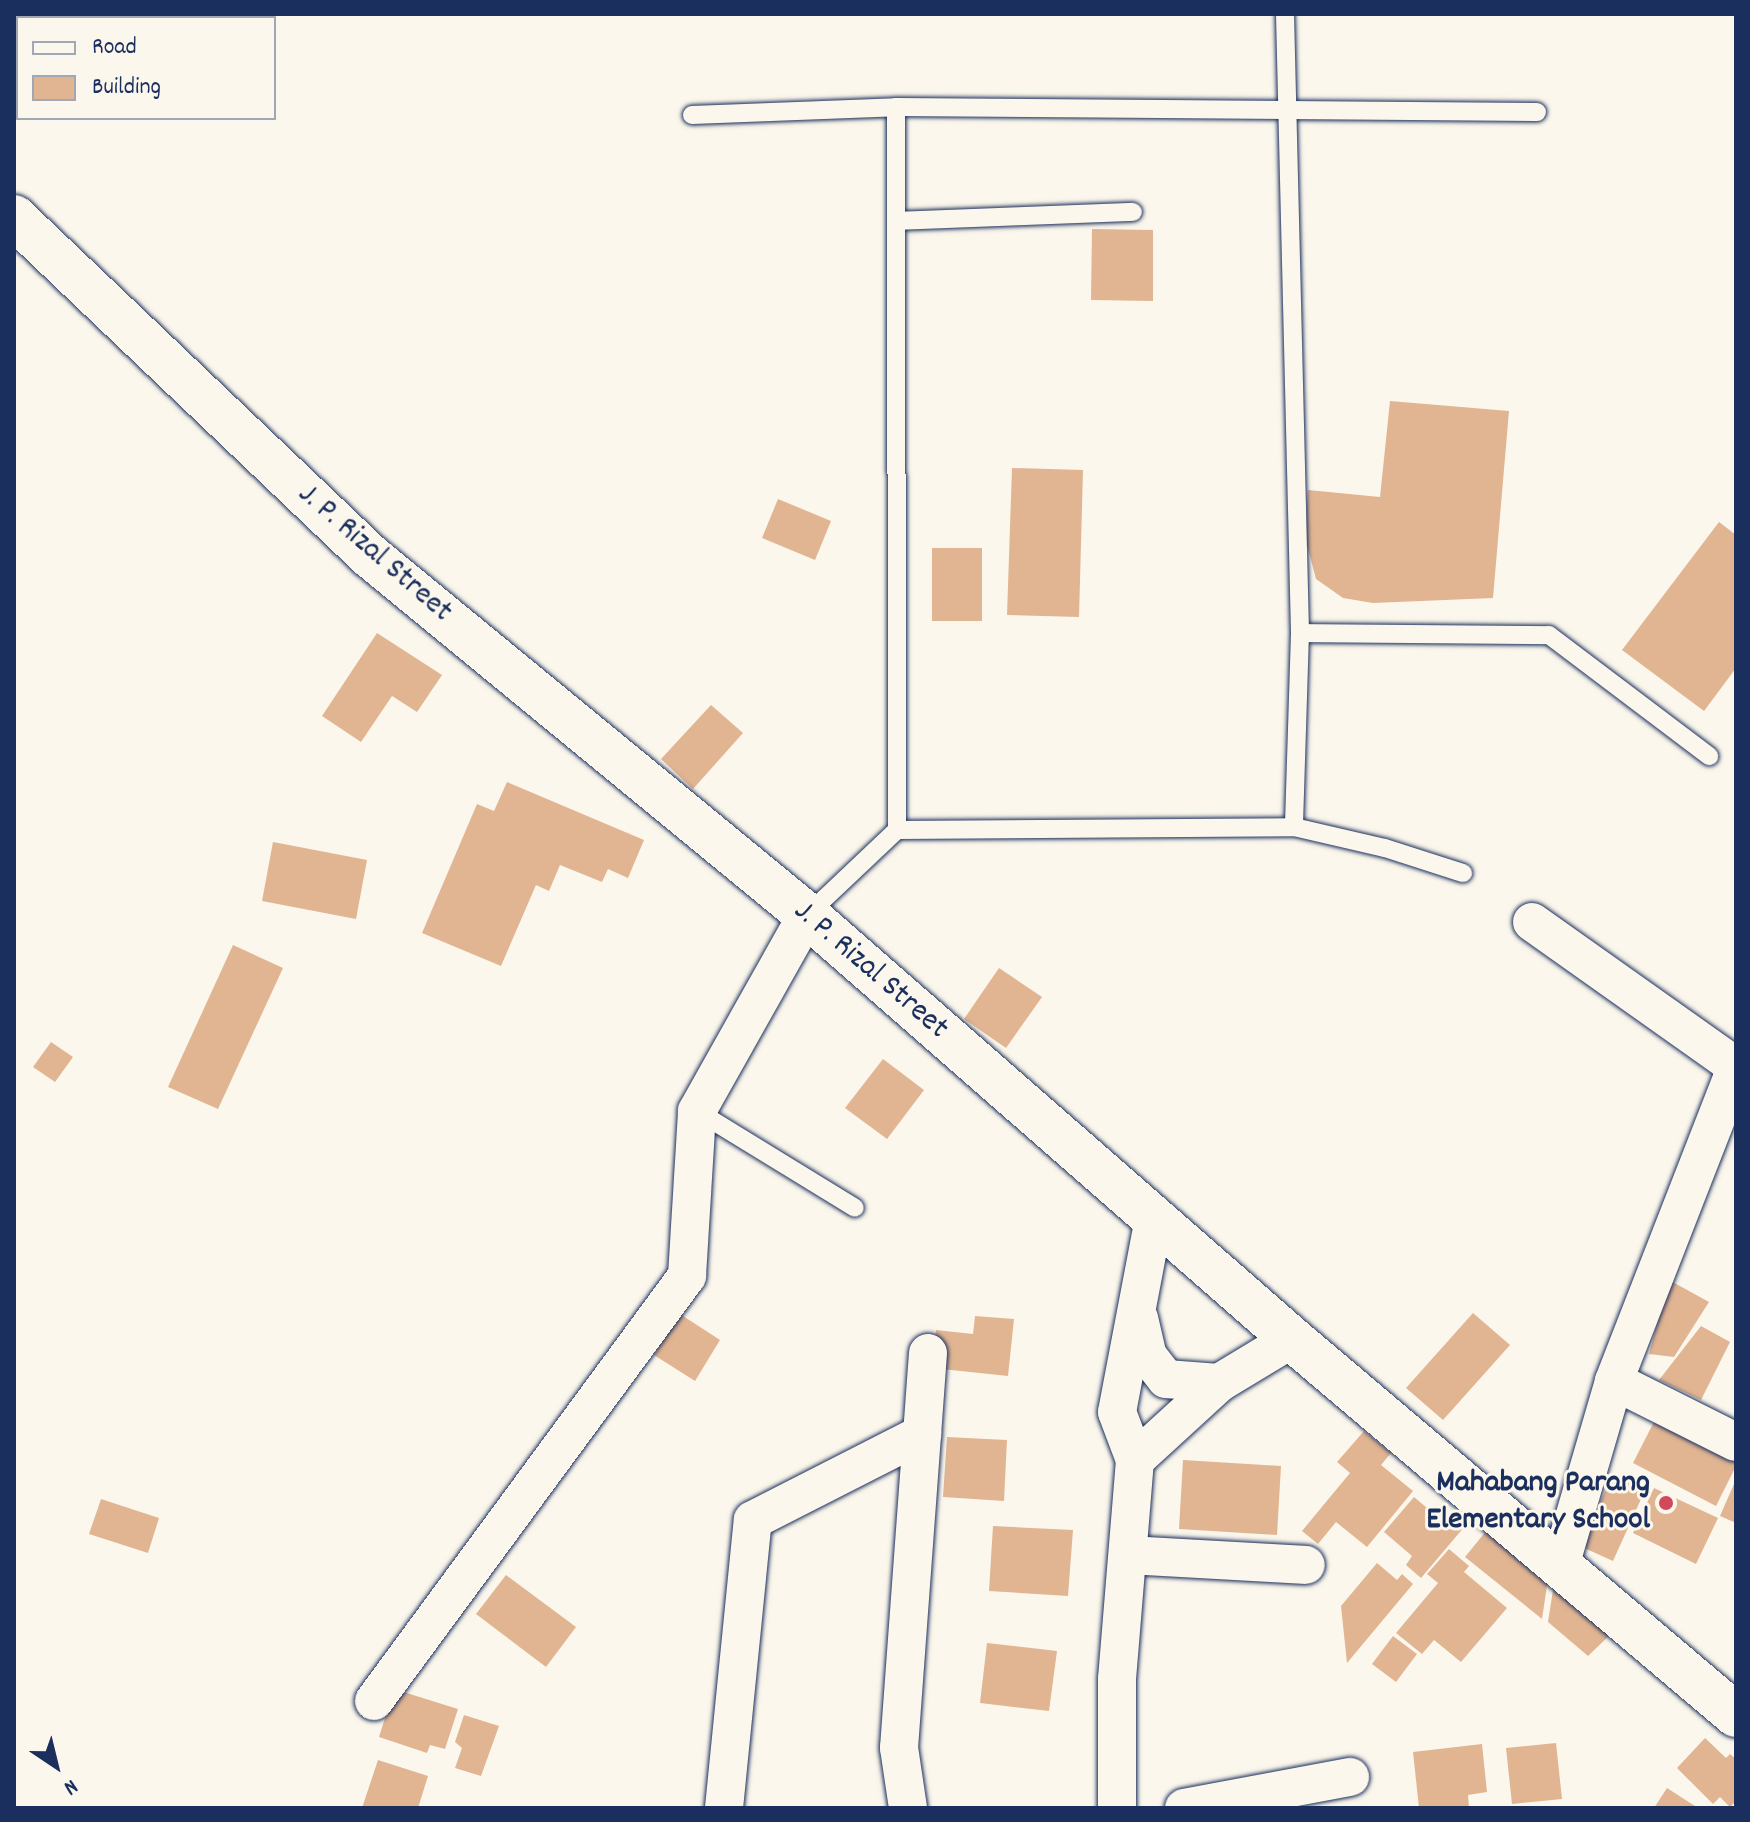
<!DOCTYPE html>
<style>
body{margin:0}
#map{position:relative;width:1750px;height:1822px;overflow:hidden;background:#fbf7ec;font-family:Dekko,sans-serif}
div>[style]{position:absolute}
.building>*{inset:0;background:#e1b592}
.roads{filter:drop-shadow(0 0 2px #1b2f5e) drop-shadow(0 0 2px #1b2f5e)}
.lane>*{height:18px;margin:-9px;padding:0 9px;transform-origin:9px;border-radius:9px;background:#fbf7ec}
.street>*{height:38px;margin:-19px;padding:0 19px;transform-origin:19px;border-radius:19px;background:#fbf7ec}
.secondary>*{height:44px;margin:-22px;padding:0 22px;transform-origin:22px;border-radius:22px;background:#fbf7ec}
.dots>*{width:22px;height:22px;translate:-50% -50%;box-sizing:border-box;border:4px solid #fbf7ec;border-radius:50%}
span{translate:-50% -50%;white-space:nowrap;text-align:center;line-height:1.15;-webkit-text-stroke:6px #fbf7ec;paint-order:stroke}
.street-label{font-size:32px;color:#1b2f5e}
.poi-label{font-size:32px;color:#1b2f5e;font-weight:700}
.right{translate:-100% -50%;text-align:right}
.frame{position:absolute;inset:0;border:16px solid #1b2f5e;pointer-events:none}
.legend{position:absolute;left:16px;top:16px;width:260px;height:104px;box-sizing:border-box;background:#fbf7ec;border:2px solid #a1a7b3;margin:0;padding:10px 14px;list-style:none;font-size:24px;color:#1b2f5e}
.legend li{display:flex;align-items:center;gap:16px;height:40px}
.legend b{width:40px;border:2px solid #a1a7b3}
.north{position:absolute;left:16px;top:1726px;width:80px;height:80px;-webkit-text-stroke:6px #fbf7ec;paint-order:stroke;rotate:145deg;font-size:22px;font-weight:700;line-height:32px;text-align:center;color:#1b2f5e}
.north::after{content:'';display:block;margin:auto;width:28px;height:36px;background:#1b2f5e;clip-path:polygon(50% 0,100% 100%,50% 72%,0 100%)}
</style>
<div id="map">
<div class="building">
<i style="clip-path:polygon(1092px 229px,1153px 230px,1153px 301px,1091px 300px)"></i>
<i style="clip-path:polygon(1390px 401px,1509px 411px,1493px 598px,1373px 603px,1343px 598px,1316px 579px,1305px 537px,1308px 490px,1380px 497px)"></i>
<i style="clip-path:polygon(1012px 468px,1083px 470px,1079px 617px,1007px 615px)"></i>
<i style="clip-path:polygon(778px 499px,831px 521px,815px 560px,762px 538px)"></i>
<i style="clip-path:polygon(1719px 522px,1736px 535px,1736px 668px,1704px 711px,1622px 650px)"></i>
<i style="clip-path:polygon(932px 548px,982px 548px,982px 621px,932px 621px)"></i>
<i style="clip-path:polygon(377px 633px,442px 675px,417px 712px,392px 696px,361px 742px,322px 716px)"></i>
<i style="clip-path:polygon(711px 705px,743px 733px,693px 789px,661px 759px)"></i>
<i style="clip-path:polygon(507px 782px,644px 840px,628px 878px,608px 869px,602px 882px,560px 865px,549px 891px,536px 885px,501px 966px,422px 933px,477px 804px,494px 811px)"></i>
<i style="clip-path:polygon(273px 842px,367px 860px,356px 919px,262px 901px)"></i>
<i style="clip-path:polygon(233px 945px,283px 968px,218px 1109px,168px 1087px)"></i>
<i style="clip-path:polygon(999px 968px,1042px 997px,1006px 1048px,964px 1019px)"></i>
<i style="clip-path:polygon(51px 1042px,73px 1057px,55px 1082px,33px 1067px)"></i>
<i style="clip-path:polygon(883px 1059px,924px 1090px,887px 1139px,845px 1108px)"></i>
<i style="clip-path:polygon(1669px 1280px,1709px 1302px,1674px 1357px,1649px 1354px)"></i>
<i style="clip-path:polygon(1473px 1313px,1510px 1345px,1443px 1420px,1406px 1388px)"></i>
<i style="clip-path:polygon(680px 1314px,720px 1340px,695px 1381px,654px 1355px)"></i>
<i style="clip-path:polygon(975px 1316px,1014px 1319px,1008px 1376px,932px 1368px,936px 1330px,973px 1334px)"></i>
<i style="clip-path:polygon(1701px 1326px,1730px 1342px,1701px 1400px,1659px 1380px)"></i>
<i style="clip-path:polygon(1658px 1414px,1736px 1454px,1736px 1466px,1716px 1506px,1633px 1463px)"></i>
<i style="clip-path:polygon(1364px 1431px,1391px 1453px,1381px 1465px,1413px 1491px,1367px 1547px,1336px 1522px,1318px 1544px,1302px 1531px,1350px 1473px,1337px 1462px)"></i>
<i style="clip-path:polygon(947px 1437px,1007px 1440px,1004px 1501px,943px 1497px)"></i>
<i style="clip-path:polygon(1183px 1460px,1281px 1466px,1277px 1535px,1179px 1529px)"></i>
<i style="clip-path:polygon(1613px 1474px,1646px 1488px,1613px 1561px,1580px 1546px)"></i>
<i style="clip-path:polygon(1734px 1484px,1736px 1485px,1736px 1523px,1720px 1516px)"></i>
<i style="clip-path:polygon(1654px 1488px,1718px 1518px,1696px 1564px,1633px 1533px)"></i>
<i style="clip-path:polygon(1414px 1497px,1446px 1524px,1453px 1516px,1465px 1526px,1421px 1578px,1406px 1565px,1412px 1556px,1384px 1532px)"></i>
<i style="clip-path:polygon(101px 1499px,159px 1518px,148px 1553px,89px 1534px)"></i>
<i style="clip-path:polygon(1491px 1525px,1549px 1572px,1542px 1619px,1465px 1557px)"></i>
<i style="clip-path:polygon(993px 1526px,1073px 1530px,1068px 1596px,989px 1591px)"></i>
<i style="clip-path:polygon(1449px 1549px,1469px 1566px,1464px 1572px,1507px 1608px,1461px 1662px,1434px 1640px,1422px 1654px,1396px 1633px,1438px 1583px,1427px 1574px)"></i>
<i style="clip-path:polygon(1377px 1563px,1397px 1580px,1402px 1574px,1413px 1584px,1347px 1663px,1341px 1606px)"></i>
<i style="clip-path:polygon(506px 1575px,576px 1627px,546px 1667px,476px 1614px)"></i>
<i style="clip-path:polygon(1555px 1577px,1614px 1631px,1588px 1656px,1548px 1622px)"></i>
<i style="clip-path:polygon(1393px 1636px,1417px 1654px,1396px 1682px,1372px 1664px)"></i>
<i style="clip-path:polygon(987px 1643px,1057px 1651px,1049px 1711px,980px 1703px)"></i>
<i style="clip-path:polygon(394px 1689px,458px 1709px,445px 1749px,430px 1745px,427px 1753px,379px 1737px)"></i>
<i style="clip-path:polygon(464px 1715px,499px 1726px,481px 1776px,455px 1768px,462px 1748px,455px 1742px)"></i>
<i style="clip-path:polygon(1705px 1738px,1726px 1758px,1730px 1754px,1736px 1759px,1736px 1801px,1730px 1807px,1720px 1797px,1713px 1804px,1677px 1768px)"></i>
<i style="clip-path:polygon(1556px 1743px,1562px 1799px,1512px 1804px,1506px 1748px)"></i>
<i style="clip-path:polygon(1482px 1744px,1487px 1792px,1468px 1795px,1469px 1808px,1419px 1808px,1413px 1752px)"></i>
<i style="clip-path:polygon(378px 1760px,428px 1776px,418px 1808px,362px 1808px)"></i>
<i style="clip-path:polygon(1667px 1788px,1698px 1808px,1654px 1808px)"></i>
</div>
<div class="roads">
<div class="lane">
<i style="left:1285px;top:14px;width:619px;rotate:88.61deg"></i>
<i style="left:1300px;top:633px;width:194px;rotate:91.8deg"></i>
<i style="left:896px;top:107px;width:723px;rotate:89.92deg"></i>
<i style="left:692px;top:115px;width:204px;rotate:-2.2deg"></i>
<i style="left:896px;top:107px;width:641px;rotate:0.45deg"></i>
<i style="left:897px;top:221px;width:236px;rotate:-2.2deg"></i>
<i style="left:1300px;top:633px;width:249px;rotate:0.5deg"></i>
<i style="left:1549px;top:635px;width:201px;rotate:37.1deg"></i>
<i style="left:807px;top:915px;width:124px;rotate:-43.4deg"></i>
<i style="left:897px;top:830px;width:397px;rotate:-0.4deg"></i>
<i style="left:1294px;top:827px;width:93px;rotate:13deg"></i>
<i style="left:1385px;top:848px;width:82px;rotate:17.8deg"></i>
<i style="left:697px;top:1111px;width:185px;rotate:31.5deg"></i>
</div>
<div class="street">
<i style="left:1532px;top:922px;width:240px;rotate:35.3deg"></i>
<i style="left:1728px;top:1061px;width:13px;rotate:63deg"></i>
<i style="left:1734px;top:1073px;width:331px;rotate:111.3deg"></i>
<i style="left:1139px;top:1318px;width:39px;rotate:77deg"></i>
<i style="left:1148px;top:1356px;width:29px;rotate:52deg"></i>
<i style="left:1166px;top:1379px;width:53px;rotate:4.3deg"></i>
<i style="left:1135px;top:1460px;width:114px;rotate:-42.5deg"></i>
<i style="left:1219px;top:1383px;width:85px;rotate:-31.1deg"></i>
<i style="left:1129px;top:1555px;width:177px;rotate:3.2deg"></i>
<i style="left:1560px;top:1566px;width:193px;rotate:-73.7deg"></i>
<i style="left:1614px;top:1381px;width:136px;rotate:26.6deg"></i>
<i style="left:374px;top:1701px;width:528px;rotate:-53.63deg"></i>
<i style="left:687px;top:1276px;width:165px;rotate:-86.5deg"></i>
<i style="left:697px;top:1111px;width:225px;rotate:-60.7deg"></i>
<i style="left:724px;top:1808px;width:289px;rotate:-84.3deg"></i>
<i style="left:753px;top:1520px;width:190px;rotate:-27deg"></i>
<i style="left:908px;top:1808px;width:61px;rotate:-98.5deg"></i>
<i style="left:899px;top:1748px;width:396px;rotate:-85.8deg"></i>
<i style="left:1117px;top:1808px;width:129px;rotate:-90deg"></i>
<i style="left:1117px;top:1679px;width:220px;rotate:-85.3deg"></i>
<i style="left:1135px;top:1460px;width:51px;rotate:-110.6deg"></i>
<i style="left:1117px;top:1412px;width:197px;rotate:-79.2deg"></i>
<i style="left:1184px;top:1808px;width:169px;rotate:-10.6deg"></i>
</div>
<div class="secondary">
<i style="left:14px;top:217px;width:492px;rotate:43.6deg"></i>
<i style="left:370px;top:556px;width:566px;rotate:39.4deg"></i>
<i style="left:807px;top:915px;width:644px;rotate:41.16deg"></i>
<i style="left:1292px;top:1339px;width:582px;rotate:40.26deg"></i>
</div>
</div>
<div class="dots">
<i style="left:1666px;top:1503px;background:#d1495b"></i>
</div>
<div class="street-label">
<span style="left:374px;top:554px;rotate:41deg">J. P. Rizal Street</span>
<span style="left:870px;top:971px;rotate:41deg">J. P. Rizal Street</span>
</div>
<div class="poi-label">
<span class="right" style="left:1650px;top:1503px">Mahabang Parang<br>Elementary School</span>
</div>
<div class="frame"></div>
<ul class="legend">
<li><b style="height:10px;background:#fbf7ec"></b>Road</li>
<li><b style="height:22px;background:#e1b592"></b>Building</li>
</ul>
<div class="north">N</div>
</div>
